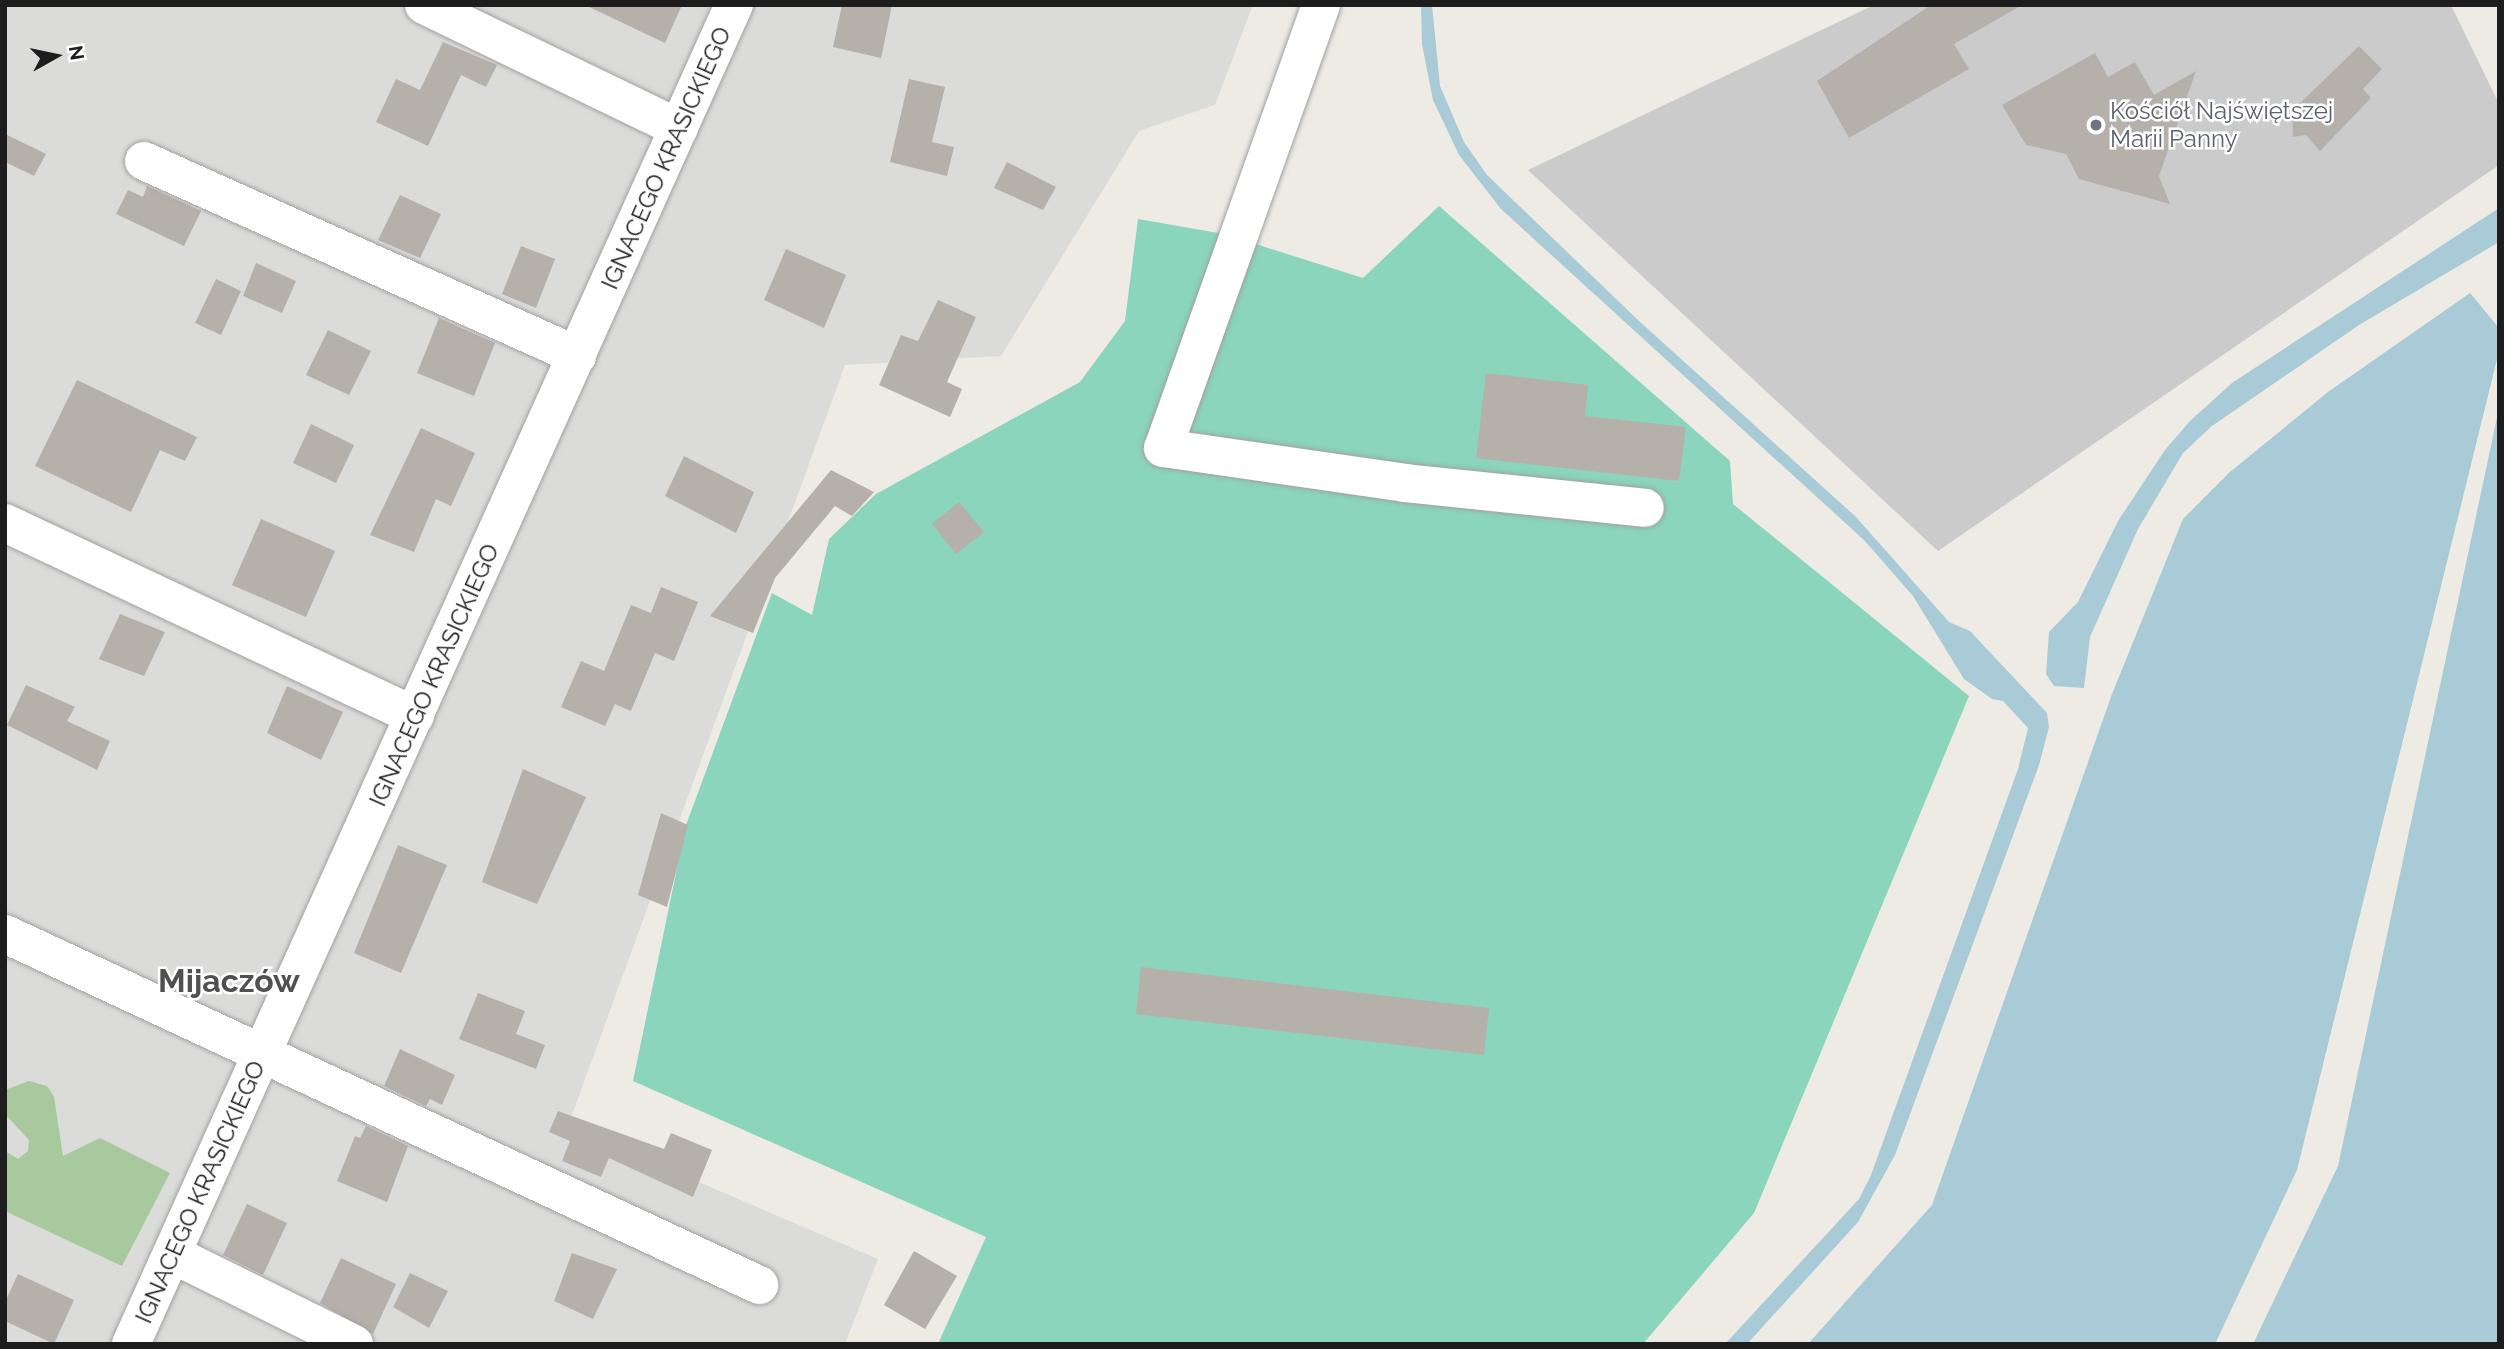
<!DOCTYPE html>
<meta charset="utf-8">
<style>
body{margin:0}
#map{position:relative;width:2504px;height:1349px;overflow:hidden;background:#edebe4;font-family:Raleway,sans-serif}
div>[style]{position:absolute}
.residential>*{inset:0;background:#dbdbda}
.religious>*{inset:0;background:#cbcbcb}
.forest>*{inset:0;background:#a7c99d}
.pitch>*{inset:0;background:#8ad5bc}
.water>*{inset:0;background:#a9cad7}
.building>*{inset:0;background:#b6b0aa}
.roads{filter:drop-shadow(0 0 2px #a1a1a1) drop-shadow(0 0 2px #a1a1a1)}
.minor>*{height:38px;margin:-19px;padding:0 19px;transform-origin:19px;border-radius:19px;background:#fff}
.dots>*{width:19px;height:19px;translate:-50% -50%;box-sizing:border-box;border:4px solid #fff;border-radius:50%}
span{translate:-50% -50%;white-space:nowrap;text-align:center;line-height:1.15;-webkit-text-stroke:5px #fff;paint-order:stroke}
.worship-label{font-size:24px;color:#5b616d}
.left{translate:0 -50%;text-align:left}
.street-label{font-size:24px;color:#1d1d1d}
.district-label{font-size:32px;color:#505050;font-weight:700}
.frame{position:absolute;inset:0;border:7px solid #1d1d1d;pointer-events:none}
.north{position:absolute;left:21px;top:21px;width:70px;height:70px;-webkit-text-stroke:5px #fff;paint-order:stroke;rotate:81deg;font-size:19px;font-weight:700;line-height:28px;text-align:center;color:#1d1d1d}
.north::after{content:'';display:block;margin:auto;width:24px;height:32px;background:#1d1d1d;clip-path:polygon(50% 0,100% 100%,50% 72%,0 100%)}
</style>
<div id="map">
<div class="residential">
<i style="clip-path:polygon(5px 5px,1253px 5px,1215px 105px,1139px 131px,1001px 356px,845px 365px,568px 1126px,878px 1259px,845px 1344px,5px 1344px)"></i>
</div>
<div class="religious">
<i style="clip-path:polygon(1874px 5px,2451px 5px,2499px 104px,2499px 165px,1938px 551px,1528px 170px)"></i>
</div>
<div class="forest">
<i style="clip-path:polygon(29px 1081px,47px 1086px,54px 1097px,63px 1156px,100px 1138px,170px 1173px,122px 1266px,5px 1211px,5px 1151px,18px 1159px,28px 1151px,29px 1140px,5px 1114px,5px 1090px)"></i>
</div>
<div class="pitch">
<i style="clip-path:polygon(1439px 206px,1730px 461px,1733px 504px,1969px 696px,1754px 1213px,1643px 1344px,938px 1344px,986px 1237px,633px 1081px,686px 825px,772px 593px,812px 615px,829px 539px,876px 494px,1080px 382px,1125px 321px,1138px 219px,1224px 234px,1363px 278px)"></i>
</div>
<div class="water">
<i style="clip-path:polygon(1421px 5px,1432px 5px,1440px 86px,1464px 142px,1487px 175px,1639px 321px,1856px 517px,1949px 622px,1970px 631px,2047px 713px,2049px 727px,2039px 765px,1895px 1155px,1858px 1222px,1747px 1344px,1725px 1344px,1859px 1199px,1871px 1175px,2018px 769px,2028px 728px,2003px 701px,1992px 699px,1964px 679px,1913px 596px,1864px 540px,1501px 209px,1459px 155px,1433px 100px,1422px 44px)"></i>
<i style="clip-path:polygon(2499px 208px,2499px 242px,2359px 325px,2212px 426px,2183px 453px,2138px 529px,2090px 637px,2084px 688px,2054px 686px,2046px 674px,2049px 632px,2078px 602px,2118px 521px,2165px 450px,2190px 421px,2232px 383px)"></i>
<i style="clip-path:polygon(2470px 293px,2499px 328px,2499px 351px,2297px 1170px,2215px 1344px,1808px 1344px,1932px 1205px,2112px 694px,2183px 519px,2230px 472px,2328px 392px)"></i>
<i style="clip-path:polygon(2499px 408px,2499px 1344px,2253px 1344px,2338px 1166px)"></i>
</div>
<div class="building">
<i style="clip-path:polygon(585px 5px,682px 5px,665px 43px)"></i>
<i style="clip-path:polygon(842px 5px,892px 5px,881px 58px,833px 47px)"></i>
<i style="clip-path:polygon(1931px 5px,2022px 5px,1954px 44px,1969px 69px,1849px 138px,1817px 81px)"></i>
<i style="clip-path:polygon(443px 42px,497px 65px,486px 87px,461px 75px,428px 146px,376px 122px,396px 79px,420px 90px)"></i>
<i style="clip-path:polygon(2359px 46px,2382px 69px,2363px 89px,2371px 98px,2320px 151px,2306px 135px,2293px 137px,2292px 111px)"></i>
<i style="clip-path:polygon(2095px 53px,2108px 77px,2135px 62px,2154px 95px,2196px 71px,2159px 176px,2170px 204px,2079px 179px,2066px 154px,2026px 145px,2002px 105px)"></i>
<i style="clip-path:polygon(909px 79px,945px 87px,932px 142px,954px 147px,947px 176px,890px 162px)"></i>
<i style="clip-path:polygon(5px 134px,46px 154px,34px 176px,5px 162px)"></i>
<i style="clip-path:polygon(1007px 162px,1056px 187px,1043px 210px,994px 188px)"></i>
<i style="clip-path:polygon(147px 186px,201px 211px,184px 246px,116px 214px,128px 190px,143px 197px)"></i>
<i style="clip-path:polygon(400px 195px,441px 214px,420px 258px,378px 240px)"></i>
<i style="clip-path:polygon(521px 246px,555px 259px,536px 308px,502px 294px)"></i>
<i style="clip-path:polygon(786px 249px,846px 275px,824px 328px,764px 300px)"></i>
<i style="clip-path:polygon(256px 263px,296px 281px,282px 313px,243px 296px)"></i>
<i style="clip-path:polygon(216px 279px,241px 291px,221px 335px,195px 323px)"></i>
<i style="clip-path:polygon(938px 300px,976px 317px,947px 382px,962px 389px,950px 417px,879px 385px,901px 335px,918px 341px)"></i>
<i style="clip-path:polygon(439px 318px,495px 343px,474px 396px,417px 373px)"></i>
<i style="clip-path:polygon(328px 330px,371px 351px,349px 395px,306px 375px)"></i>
<i style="clip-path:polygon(1486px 373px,1588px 385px,1585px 416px,1686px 427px,1679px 481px,1476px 458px)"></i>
<i style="clip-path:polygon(77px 380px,197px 437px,185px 461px,160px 450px,131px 512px,35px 466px)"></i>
<i style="clip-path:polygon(311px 424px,354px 445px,336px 483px,293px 463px)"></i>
<i style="clip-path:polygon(421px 428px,475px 453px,451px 506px,436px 499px,414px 552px,370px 535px)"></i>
<i style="clip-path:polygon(684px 456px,754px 492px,736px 533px,665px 496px)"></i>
<i style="clip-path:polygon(831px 470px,874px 492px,852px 516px,835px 506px,775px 578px,753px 633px,710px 616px)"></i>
<i style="clip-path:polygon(959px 502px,984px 532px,956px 554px,932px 524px)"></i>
<i style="clip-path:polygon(261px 519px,335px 551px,306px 617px,232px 585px)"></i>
<i style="clip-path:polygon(661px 587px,698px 602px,674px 661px,655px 653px,631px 711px,615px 704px,605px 726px,561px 707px,581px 661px,604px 671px,631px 605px,651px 613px)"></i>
<i style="clip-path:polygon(120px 614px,165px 632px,144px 676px,99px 659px)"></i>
<i style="clip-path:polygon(26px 685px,75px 707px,67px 721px,110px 741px,97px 770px,7px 725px)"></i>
<i style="clip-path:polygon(287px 686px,343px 712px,321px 760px,267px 733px)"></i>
<i style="clip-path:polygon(523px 769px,586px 797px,537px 904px,482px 882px)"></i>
<i style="clip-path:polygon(661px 813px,688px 825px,667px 907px,638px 895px)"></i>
<i style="clip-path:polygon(398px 845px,447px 865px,401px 973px,354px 953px)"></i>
<i style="clip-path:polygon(1141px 967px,1489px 1008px,1484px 1055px,1136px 1014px)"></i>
<i style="clip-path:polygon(478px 993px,525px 1011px,516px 1034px,545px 1045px,536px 1069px,459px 1039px)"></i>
<i style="clip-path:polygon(400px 1049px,455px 1075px,442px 1105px,430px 1099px,426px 1106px,384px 1086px)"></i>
<i style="clip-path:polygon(558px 1111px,664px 1149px,671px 1133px,712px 1150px,693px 1197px,609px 1158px,601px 1177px,562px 1161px,570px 1141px,549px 1132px)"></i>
<i style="clip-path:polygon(366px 1126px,408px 1146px,387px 1202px,337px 1181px,355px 1136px,360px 1138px)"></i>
<i style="clip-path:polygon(247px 1204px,287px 1223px,263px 1275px,223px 1255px)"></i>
<i style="clip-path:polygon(914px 1251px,957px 1276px,925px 1329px,884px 1305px)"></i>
<i style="clip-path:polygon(572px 1253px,617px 1269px,593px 1319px,554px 1301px)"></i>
<i style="clip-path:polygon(341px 1258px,396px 1284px,373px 1334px,320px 1303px)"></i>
<i style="clip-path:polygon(410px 1273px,448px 1291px,429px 1328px,393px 1307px)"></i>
<i style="clip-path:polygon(18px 1274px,74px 1300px,54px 1344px,5px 1321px,5px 1302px)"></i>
</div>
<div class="roads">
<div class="minor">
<i style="left:424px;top:5px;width:283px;rotate:25.8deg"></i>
<i style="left:1321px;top:5px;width:470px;rotate:109.6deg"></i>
<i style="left:1163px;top:448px;width:245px;rotate:8.2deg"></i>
<i style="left:1405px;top:483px;width:241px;rotate:5.9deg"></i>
<i style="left:144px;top:161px;width:475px;rotate:24.2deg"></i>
<i style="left:5px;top:523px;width:453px;rotate:25.2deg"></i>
<i style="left:5px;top:934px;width:832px;rotate:24.96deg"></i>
<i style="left:172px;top:1254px;width:203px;rotate:26.3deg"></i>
<i style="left:131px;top:1344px;width:1469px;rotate:-65.76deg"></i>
</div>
</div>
<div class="dots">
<i style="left:2096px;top:125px;background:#6b7280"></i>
</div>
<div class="worship-label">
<span class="left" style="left:2110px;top:125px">Kościół Najświętszej<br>Marii Panny</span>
</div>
<div class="street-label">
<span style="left:666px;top:158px;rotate:-66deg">IGNACEGO KRASICKIEGO</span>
<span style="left:434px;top:675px;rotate:-66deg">IGNACEGO KRASICKIEGO</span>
<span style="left:200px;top:1192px;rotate:-66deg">IGNACEGO KRASICKIEGO</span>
</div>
<div class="district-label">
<span style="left:229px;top:981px">Mijaczów</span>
</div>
<div class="frame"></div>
<div class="north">N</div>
</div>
